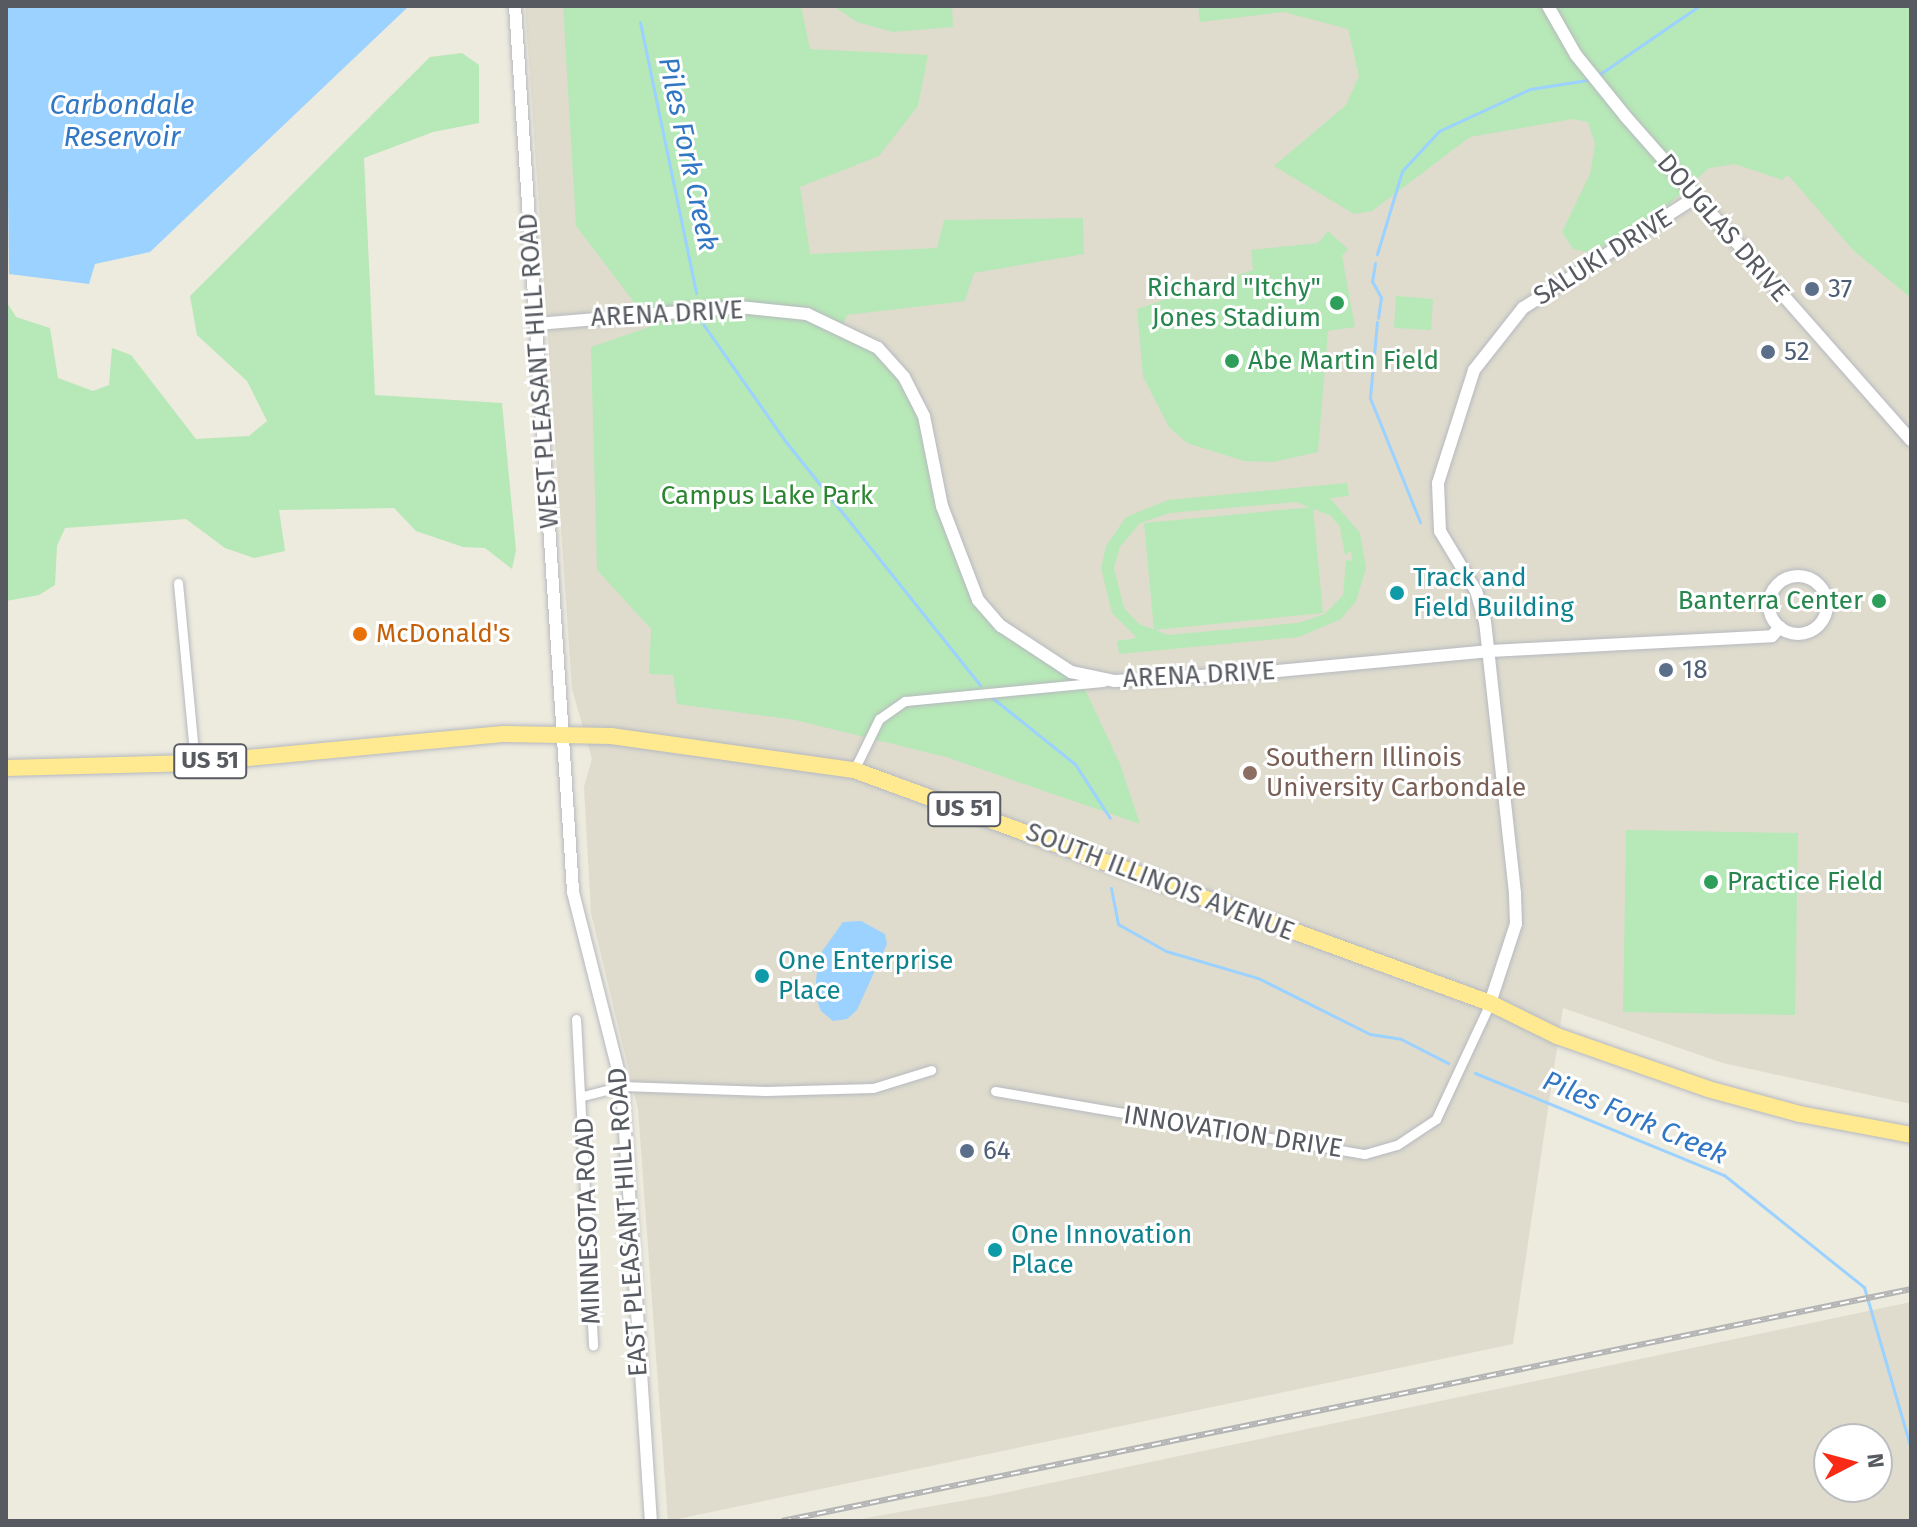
<!DOCTYPE html>
<style>
body{margin:0}
#map{position:relative;width:1917px;height:1527px;overflow:hidden;background:#edeade;font-family:"Fira Sans",sans-serif}
div>[style]{position:absolute}
.education>*{inset:0;background:#dfdcce}
.green>*{inset:0;background:#b7e8b7}
.water>*{inset:0;background:#9bd2ff}
.stream>*{height:3px;margin:-1.5px;padding:0 1.5px;transform-origin:1.5px;border-radius:1.5px;background:#9bd2ff}
.roads{filter:drop-shadow(0 0 2px #b6b9bf) drop-shadow(0 0 2px #b6b9bf)}
.minor>*{height:9px;margin:-4.5px;padding:0 4.5px;transform-origin:4.5px;border-radius:4.5px;background:#fff}
.tertiary>*{height:12px;margin:-6px;padding:0 6px;transform-origin:6px;border-radius:6px;background:#fff}
.tertiary>.ring{margin:-6px;padding:0;box-sizing:content-box;background:none;border:12px solid #fff;border-radius:50%}
.trunk>*{height:16px;margin:-8px;padding:0 8px;transform-origin:8px;border-radius:8px;background:#ffe991}
.rail>*{height:6px;margin-top:-3px;transform-origin:0;background:repeating-linear-gradient(90deg,#fff 0 9px,#b3b4b4 0 18px);box-sizing:border-box;border-block:2px solid #b3b4b4}
.dots>*{width:22px;height:22px;translate:-50% -50%;box-sizing:border-box;border:4px solid #fff;border-radius:50%}
span{translate:-50% -50%;white-space:nowrap;text-align:center;line-height:1.15;-webkit-text-stroke:6px #fff;paint-order:stroke}
.shield-label span{padding:2px 6px;background:#fff;border:2px solid;border-radius:6px;-webkit-text-stroke-width:0}
.shield-label{font-size:24px;color:#575b61;font-weight:700}
.street-label{font-size:26px;color:#575b61}
.leisure-label{font-size:26px;color:#27864d}
.right{translate:-100% -50%;text-align:right}
.left{translate:0 -50%;text-align:left}
.service-label{font-size:26px;color:#4e5e75}
.park-label{font-size:26px;color:#2b8530}
.culture-label{font-size:26px;color:#0d838f}
.food-label{font-size:26px;color:#c56008}
.education-label{font-size:26px;color:#785e54}
.water-label{font-size:28px;color:#3177c4;font-style:italic}
.frame{position:absolute;inset:0;border:8px solid #575b61;pointer-events:none}
.north{position:absolute;left:1813px;top:1423px;width:80px;height:80px;box-sizing:border-box;background:#fff;border:2px solid #bcbdc0;border-radius:50%;rotate:84deg;font-size:22px;font-weight:700;line-height:32px;text-align:center;color:#575b61}
.north::after{content:'';display:block;margin:auto;width:28px;height:36px;background:#fa2b16;clip-path:polygon(50% 0,100% 100%,50% 72%,0 100%)}
</style>
<div id="map">
<div class="education">
<i style="clip-path:polygon(525px 6px,1911px 6px,1911px 1104px,1723px 1063px,1563px 1008px,1513px 1344px,668px 1521px,638px 1109px,591px 913px,584px 787px,592px 759px,572px 689px)"></i>
<i style="clip-path:polygon(evenodd,1911px 1302px,1911px 1521px,850px 1521px,989px 1496px,1911px 1302px,1829px 1439px,1877px 1439px,1877px 1487px,1829px 1487px,1829px 1439px)"></i>
</div>
<div class="green">
<i style="clip-path:polygon(563px 6px,801px 6px,810px 49px,928px 55px,918px 106px,879px 156px,800px 187px,810px 254px,937px 248px,944px 220px,1083px 218px,1084px 254px,974px 273px,965px 301px,847px 315px,842px 327px,878px 348px,915px 396px,959px 562px,1001px 626px,1082px 683px,1120px 764px,1140px 824px,946px 757px,795px 720px,677px 704px,673px 675px,649px 674px,651px 629px,597px 570px,591px 347px,652px 326px,576px 226px)"></i>
<i style="clip-path:polygon(833px 6px,952px 6px,953px 27px,893px 32px,857px 22px)"></i>
<i style="clip-path:polygon(1198px 6px,1909px 6px,1911px 298px,1854px 251px,1788px 175px,1782px 180px,1735px 164px,1709px 168px,1667px 206px,1592px 253px,1573px 249px,1562px 232px,1590px 174px,1595px 144px,1588px 122px,1573px 119px,1470px 137px,1372px 211px,1354px 214px,1274px 166px,1346px 105px,1359px 76px,1348px 29px,1284px 12px,1200px 22px)"></i>
<i style="clip-path:polygon(462px 53px,479px 65px,479px 123px,433px 132px,364px 158px,375px 395px,502px 403px,516px 550px,512px 569px,485px 548px,463px 547px,416px 531px,394px 508px,279px 510px,285px 551px,254px 558px,225px 548px,186px 519px,65px 528px,57px 546px,55px 585px,39px 595px,6px 601px,6px 301px,16px 317px,50px 328px,58px 378px,93px 391px,109px 385px,112px 348px,131px 355px,196px 439px,249px 436px,267px 421px,247px 381px,197px 335px,190px 296px,430px 57px)"></i>
<i style="clip-path:polygon(1328px 231px,1348px 249px,1342px 256px,1355px 327px,1328px 331px,1318px 452px,1273px 462px,1244px 461px,1187px 443px,1169px 427px,1143px 377px,1137px 309px,1253px 270px,1251px 250px,1318px 243px)"></i>
<i style="clip-path:polygon(1396px 296px,1433px 299px,1431px 330px,1394px 328px)"></i>
<i style="clip-path:polygon(evenodd,1347px 483px,1349px 496px,1330px 498px,1360px 533px,1366px 568px,1356px 601px,1341px 619px,1299px 637px,1119px 654px,1117px 641px,1137px 638px,1112px 613px,1101px 568px,1106px 546px,1126px 517px,1168px 500px,1347px 483px,1296px 502px,1331px 516px,1340px 527px,1345px 555px,1351px 551px,1352px 561px,1346px 560px,1343px 595px,1325px 614px,1298px 623px,1168px 635px,1139px 624px,1124px 608px,1114px 568px,1120px 547px,1140px 523px,1170px 513px,1296px 502px)"></i>
<i style="clip-path:polygon(1313px 507px,1323px 613px,1154px 630px,1144px 523px)"></i>
<i style="clip-path:polygon(1626px 830px,1798px 833px,1795px 1015px,1623px 1012px)"></i>
</div>
<div class="water">
<i style="clip-path:polygon(6px 6px,409px 6px,150px 252px,95px 264px,89px 284px,9px 274px)"></i>
<i style="clip-path:polygon(861px 921px,885px 934px,887px 944px,857px 1010px,847px 1019px,833px 1021px,821px 1011px,815px 996px,818px 957px,843px 922px)"></i>
</div>
<div class="stream">
<i style="left:640px;top:22px;width:277px;rotate:78.3deg"></i>
<i style="left:1600px;top:74px;width:120px;rotate:-34.5deg"></i>
<i style="left:1377px;top:254px;width:87px;rotate:-73.2deg"></i>
<i style="left:1402px;top:171px;width:54px;rotate:-47.2deg"></i>
<i style="left:1439px;top:131px;width:100px;rotate:-24.8deg"></i>
<i style="left:1530px;top:89px;width:58px;rotate:-9deg"></i>
<i style="left:1375px;top:263px;width:18px;rotate:99deg"></i>
<i style="left:1372px;top:281px;width:18px;rotate:61deg"></i>
<i style="left:1381px;top:297px;width:21px;rotate:98deg"></i>
<i style="left:1377px;top:322px;width:76px;rotate:95.3deg"></i>
<i style="left:1370px;top:398px;width:134px;rotate:68deg"></i>
<i style="left:703px;top:324px;width:144px;rotate:54.9deg"></i>
<i style="left:786px;top:442px;width:311px;rotate:51.4deg"></i>
<i style="left:990px;top:696px;width:109px;rotate:38.7deg"></i>
<i style="left:1075px;top:764px;width:64px;rotate:57.1deg"></i>
<i style="left:1111px;top:888px;width:37px;rotate:79deg"></i>
<i style="left:1118px;top:924px;width:55px;rotate:29.4deg"></i>
<i style="left:1166px;top:951px;width:96px;rotate:16.4deg"></i>
<i style="left:1258px;top:978px;width:125px;rotate:26.6deg"></i>
<i style="left:1370px;top:1034px;width:31px;rotate:9deg"></i>
<i style="left:1401px;top:1039px;width:53px;rotate:27.1deg"></i>
<i style="left:1475px;top:1073px;width:269px;rotate:22.3deg"></i>
<i style="left:1724px;top:1175px;width:179px;rotate:38.7deg"></i>
<i style="left:1864px;top:1287px;width:169px;rotate:73.8deg"></i>
</div>
<div class="roads">
<div class="minor">
<i style="left:178px;top:583px;width:181px;rotate:84.6deg"></i>
<i style="left:854px;top:770px;width:57px;rotate:-63.9deg"></i>
<i style="left:879px;top:719px;width:32px;rotate:-35deg"></i>
<i style="left:905px;top:701px;width:199px;rotate:-5.5deg"></i>
<i style="left:576px;top:1019px;width:327px;rotate:87deg"></i>
<i style="left:995px;top:1091px;width:375px;rotate:9.7deg"></i>
<i style="left:1365px;top:1154px;width:33px;rotate:-16deg"></i>
<i style="left:1397px;top:1145px;width:47px;rotate:-33.7deg"></i>
<i style="left:1436px;top:1119px;width:128px;rotate:-65deg"></i>
<i style="left:583px;top:1096px;width:40px;rotate:-14.4deg"></i>
<i style="left:622px;top:1086px;width:143px;rotate:2deg"></i>
<i style="left:765px;top:1091px;width:108px;rotate:-1.6deg"></i>
<i style="left:873px;top:1088px;width:61px;rotate:-17.2deg"></i>
</div>
<div class="tertiary">
<i style="left:515px;top:6px;width:888px;rotate:86.25deg"></i>
<i style="left:573px;top:892px;width:200px;rotate:75.8deg"></i>
<i style="left:622px;top:1086px;width:436px;rotate:86.2deg"></i>
<i style="left:1548px;top:6px;width:56px;rotate:60.3deg"></i>
<i style="left:1576px;top:55px;width:80px;rotate:51.1deg"></i>
<i style="left:1626px;top:117px;width:431px;rotate:48.6deg"></i>
<i style="left:537px;top:324px;width:203px;rotate:-4.8deg"></i>
<i style="left:739px;top:307px;width:68px;rotate:5.9deg"></i>
<i style="left:807px;top:314px;width:79px;rotate:25.6deg"></i>
<i style="left:878px;top:348px;width:39px;rotate:48deg"></i>
<i style="left:904px;top:377px;width:44px;rotate:62.9deg"></i>
<i style="left:924px;top:416px;width:92px;rotate:78.7deg"></i>
<i style="left:942px;top:506px;width:101px;rotate:69deg"></i>
<i style="left:978px;top:600px;width:35px;rotate:49deg"></i>
<i style="left:1001px;top:626px;width:84px;rotate:33.3deg"></i>
<i style="left:1071px;top:672px;width:45px;rotate:11.6deg"></i>
<i style="left:1115px;top:681px;width:152px;rotate:-3.4deg"></i>
<i style="left:1267px;top:672px;width:224px;rotate:-5.4deg"></i>
<i style="left:1490px;top:651px;width:282px;rotate:-3deg"></i>
<i style="left:1772px;top:636px;width:12px;rotate:-48deg"></i>
<i class="ring" style="left:1769px;top:576px;width:46px;height:46px"></i>
<i style="left:1490px;top:1003px;width:83px;rotate:-71.8deg"></i>
<i style="left:1516px;top:924px;width:31px;rotate:-92deg"></i>
<i style="left:1515px;top:893px;width:273px;rotate:-96.3deg"></i>
<i style="left:1485px;top:622px;width:32px;rotate:-106deg"></i>
<i style="left:1476px;top:591px;width:70px;rotate:-121deg"></i>
<i style="left:1440px;top:531px;width:48px;rotate:-92.4deg"></i>
<i style="left:1438px;top:483px;width:119px;rotate:-72.3deg"></i>
<i style="left:1474px;top:370px;width:79px;rotate:-51.7deg"></i>
<i style="left:1523px;top:308px;width:206px;rotate:-32.7deg"></i>
</div>
<div class="trunk">
<i style="left:6px;top:768px;width:189px;rotate:-1.5deg"></i>
<i style="left:195px;top:763px;width:309px;rotate:-5.4deg"></i>
<i style="left:503px;top:734px;width:108px;rotate:1.1deg"></i>
<i style="left:611px;top:736px;width:245px;rotate:8deg"></i>
<i style="left:854px;top:770px;width:677px;rotate:20.12deg"></i>
<i style="left:1490px;top:1003px;width:75px;rotate:26.2deg"></i>
<i style="left:1557px;top:1036px;width:160px;rotate:19.3deg"></i>
<i style="left:1708px;top:1089px;width:95px;rotate:15.2deg"></i>
<i style="left:1800px;top:1114px;width:113px;rotate:10.7deg"></i>
</div>
</div>
<div class="rail">
<i style="left:782px;top:1521px;width:1153px;rotate:-11.61deg"></i>
</div>
<div class="dots">
<i style="left:1812px;top:289px;background:#5c6f8a"></i>
<i style="left:1337px;top:303px;background:#2e9e5b"></i>
<i style="left:1768px;top:352px;background:#5c6f8a"></i>
<i style="left:1232px;top:361px;background:#2e9e5b"></i>
<i style="left:1397px;top:593px;background:#0f9aa8"></i>
<i style="left:1879px;top:601px;background:#2e9e5b"></i>
<i style="left:360px;top:634px;background:#e8710a"></i>
<i style="left:1666px;top:670px;background:#5c6f8a"></i>
<i style="left:1250px;top:773px;background:#8d6e63"></i>
<i style="left:1711px;top:882px;background:#2e9e5b"></i>
<i style="left:762px;top:976px;background:#0f9aa8"></i>
<i style="left:967px;top:1151px;background:#5c6f8a"></i>
<i style="left:995px;top:1250px;background:#0f9aa8"></i>
</div>
<div class="shield-label">
<span style="left:210px;top:761px">US 51</span>
<span style="left:964px;top:809px">US 51</span>
</div>
<div class="street-label">
<span style="left:1723px;top:228px;rotate:49deg">DOUGLAS DRIVE</span>
<span style="left:1603px;top:257px;rotate:-32deg">SALUKI DRIVE</span>
<span style="left:667px;top:314px;rotate:-3deg">ARENA DRIVE</span>
<span style="left:539px;top:371px;rotate:-94deg">WEST PLEASANT HILL ROAD</span>
<span style="left:1199px;top:675px;rotate:-3deg">ARENA DRIVE</span>
<span style="left:1160px;top:882px;rotate:21deg">SOUTH ILLINOIS AVENUE</span>
<span style="left:1233px;top:1132px;rotate:9deg">INNOVATION DRIVE</span>
<span style="left:588px;top:1221px;rotate:-92deg">MINNESOTA ROAD</span>
<span style="left:628px;top:1222px;rotate:-94deg">EAST PLEASANT HILL ROAD</span>
</div>
<div class="leisure-label">
<span class="right" style="left:1321px;top:303px">Richard "Itchy"<br>Jones Stadium</span>
<span class="left" style="left:1248px;top:361px">Abe Martin Field</span>
<span class="right" style="left:1863px;top:601px">Banterra Center</span>
<span class="left" style="left:1727px;top:882px">Practice Field</span>
</div>
<div class="service-label">
<span class="left" style="left:1828px;top:289px">37</span>
<span class="left" style="left:1784px;top:352px">52</span>
<span class="left" style="left:1682px;top:670px">18</span>
<span class="left" style="left:983px;top:1151px">64</span>
</div>
<div class="park-label">
<span style="left:767px;top:496px">Campus Lake Park</span>
</div>
<div class="culture-label">
<span class="left" style="left:1413px;top:593px">Track and<br>Field Building</span>
<span class="left" style="left:778px;top:976px">One Enterprise<br>Place</span>
<span class="left" style="left:1011px;top:1250px">One Innovation<br>Place</span>
</div>
<div class="food-label">
<span class="left" style="left:376px;top:634px">McDonald's</span>
</div>
<div class="education-label">
<span class="left" style="left:1266px;top:773px">Southern Illinois<br>University Carbondale</span>
</div>
<div class="water-label">
<span style="left:122px;top:121px">Carbondale<br>Reservoir</span>
<span style="left:688px;top:154px;rotate:78deg">Piles Fork Creek</span>
<span style="left:1635px;top:1118px;rotate:23deg">Piles Fork Creek</span>
</div>
<div class="frame"></div>
<div class="north">N</div>
</div>
